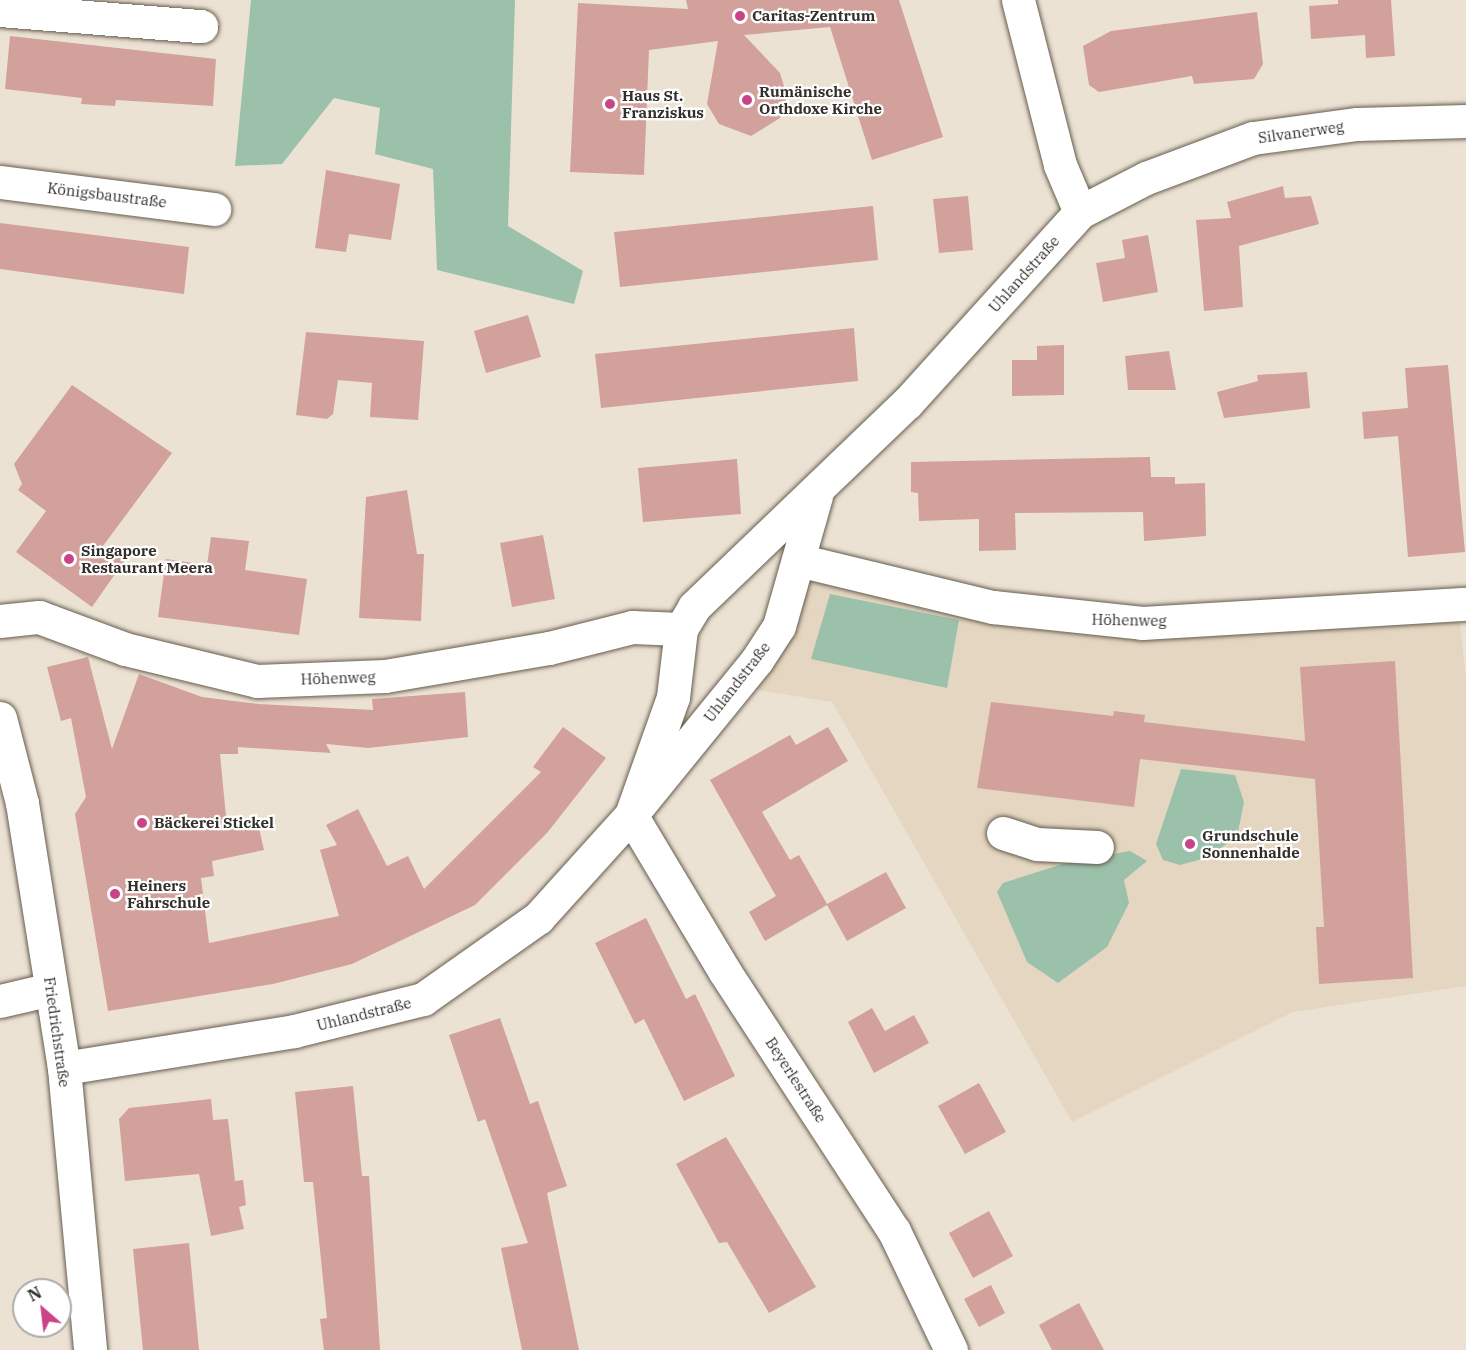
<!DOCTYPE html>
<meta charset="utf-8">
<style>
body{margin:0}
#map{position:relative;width:1466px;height:1350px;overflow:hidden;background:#ece2d3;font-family:"IBM Plex Serif",serif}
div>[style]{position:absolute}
.built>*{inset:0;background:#e4d6c0}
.green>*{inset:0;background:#9bc1ab}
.building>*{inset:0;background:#d2a19b}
.roads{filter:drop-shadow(0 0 2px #655d4f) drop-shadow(0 0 2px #655d4f)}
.street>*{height:33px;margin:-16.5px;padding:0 16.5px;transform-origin:16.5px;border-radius:16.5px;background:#fff}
.dots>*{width:16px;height:16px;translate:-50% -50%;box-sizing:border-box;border:3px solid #fff;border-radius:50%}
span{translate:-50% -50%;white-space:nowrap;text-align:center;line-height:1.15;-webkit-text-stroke:4.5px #fff;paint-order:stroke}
.poi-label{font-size:15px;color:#332f2a;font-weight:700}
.left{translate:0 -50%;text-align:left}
.street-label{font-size:15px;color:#332f2a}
.north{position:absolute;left:12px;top:1278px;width:60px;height:60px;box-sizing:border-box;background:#fff;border:2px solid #adacaa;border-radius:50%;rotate:332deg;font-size:16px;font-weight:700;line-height:24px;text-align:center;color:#332f2a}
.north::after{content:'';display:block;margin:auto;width:21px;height:27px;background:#c94486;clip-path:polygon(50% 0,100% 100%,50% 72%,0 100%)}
</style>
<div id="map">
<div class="built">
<i style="clip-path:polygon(798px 560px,1063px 618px,1458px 604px,1466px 679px,1466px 986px,1293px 1012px,1072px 1122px,832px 702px,732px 686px)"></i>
</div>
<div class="green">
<i style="clip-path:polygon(251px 0,515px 0,508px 226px,583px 271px,574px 304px,437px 270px,433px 169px,375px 154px,380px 108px,334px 98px,282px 164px,235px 166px)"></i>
<i style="clip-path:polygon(830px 594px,959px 620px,947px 688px,811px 659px)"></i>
<i style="clip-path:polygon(1181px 769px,1235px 775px,1244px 802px,1237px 837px,1206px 858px,1180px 865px,1163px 860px,1156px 844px)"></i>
<i style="clip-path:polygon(1130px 851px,1147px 861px,1124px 880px,1129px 903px,1107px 947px,1058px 983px,1027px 962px,997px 892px,1003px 883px,1069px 862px)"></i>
</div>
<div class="building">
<i style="clip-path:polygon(686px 0,899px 0,943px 137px,872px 160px,830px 27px,744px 35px,780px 73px,787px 96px,780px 118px,751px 136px,719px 124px,707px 104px,718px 41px,649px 50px,644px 175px,570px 172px,578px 3px,688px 9px)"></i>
<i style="clip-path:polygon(1338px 0,1391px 0,1395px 56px,1366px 58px,1365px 35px,1311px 39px,1309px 6px,1338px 4px)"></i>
<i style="clip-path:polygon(1257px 12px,1263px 64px,1254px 79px,1194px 84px,1192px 76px,1099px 92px,1089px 85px,1083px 46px,1111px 31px)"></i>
<i style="clip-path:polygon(10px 36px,216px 59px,213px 106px,116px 100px,115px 106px,81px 104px,82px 98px,5px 89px)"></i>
<i style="clip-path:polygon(326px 170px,400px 184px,391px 240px,349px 234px,346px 252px,315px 248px)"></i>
<i style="clip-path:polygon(1283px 186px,1285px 198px,1311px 196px,1319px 224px,1239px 246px,1243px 307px,1204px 311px,1196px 220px,1231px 218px,1227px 202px)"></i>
<i style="clip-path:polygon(968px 196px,973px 250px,939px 253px,933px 199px)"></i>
<i style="clip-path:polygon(873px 206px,878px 260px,620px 287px,614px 232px)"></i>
<i style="clip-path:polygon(0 223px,189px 247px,184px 294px,0 269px)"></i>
<i style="clip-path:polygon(1148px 235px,1158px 292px,1103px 302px,1096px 263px,1125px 258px,1122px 240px)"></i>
<i style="clip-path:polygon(528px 315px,541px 357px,486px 373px,474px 331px)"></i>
<i style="clip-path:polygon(854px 328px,858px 381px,601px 408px,595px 354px)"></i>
<i style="clip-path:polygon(306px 332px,424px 341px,418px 420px,370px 417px,372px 383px,338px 380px,333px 414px,327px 419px,296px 415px)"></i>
<i style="clip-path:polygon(1064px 345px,1064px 395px,1012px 396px,1012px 360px,1037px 360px,1037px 346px)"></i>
<i style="clip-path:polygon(1169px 351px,1176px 390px,1128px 390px,1125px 356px)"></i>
<i style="clip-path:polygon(1448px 365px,1465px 552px,1408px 557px,1398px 436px,1364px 439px,1362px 412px,1408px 408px,1405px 368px)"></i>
<i style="clip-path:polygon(1307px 372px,1310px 408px,1224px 418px,1217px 392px,1258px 381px,1257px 375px)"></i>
<i style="clip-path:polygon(72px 385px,172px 453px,100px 550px,129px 554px,92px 607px,16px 552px,46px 511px,18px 490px,22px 484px,14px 464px)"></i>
<i style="clip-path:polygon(1150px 457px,1151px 477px,1175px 477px,1175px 484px,1205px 483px,1206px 536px,1144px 541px,1143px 512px,1015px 513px,1016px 550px,979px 551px,979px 519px,919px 521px,918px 493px,911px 492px,911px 462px)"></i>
<i style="clip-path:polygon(737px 459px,741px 514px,643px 522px,638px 468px)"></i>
<i style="clip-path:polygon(407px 490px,417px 554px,424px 554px,421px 621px,359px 618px,366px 497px)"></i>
<i style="clip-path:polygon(543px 535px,555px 599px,512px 607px,500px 543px)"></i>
<i style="clip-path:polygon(211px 537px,249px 541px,245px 570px,307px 579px,299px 635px,158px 617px,166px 559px,207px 565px)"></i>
<i style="clip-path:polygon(88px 657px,112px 749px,139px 674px,202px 697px,258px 704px,373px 710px,372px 699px,465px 692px,468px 737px,368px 748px,326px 744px,331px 753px,238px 747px,238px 754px,220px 754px,227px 827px,257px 819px,264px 850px,212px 861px,214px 876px,201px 878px,209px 943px,339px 916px,320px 850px,337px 845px,326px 825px,358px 809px,387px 866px,408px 856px,424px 889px,541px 772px,533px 767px,563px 727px,606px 758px,547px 833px,475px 905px,352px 964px,273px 984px,108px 1011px,75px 814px,86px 797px,71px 718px,61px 721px,47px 667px)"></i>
<i style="clip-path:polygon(1395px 661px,1413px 978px,1319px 984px,1316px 927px,1324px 927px,1315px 779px,1140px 759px,1134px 807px,977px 788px,991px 702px,1113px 716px,1114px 711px,1145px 715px,1144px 722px,1305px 741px,1300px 667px)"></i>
<i style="clip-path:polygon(828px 727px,848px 761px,762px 812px,790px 860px,799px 855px,827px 904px,886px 872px,906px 908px,847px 941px,827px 905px,765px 941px,749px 912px,776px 896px,710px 780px,790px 735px,796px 745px)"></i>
<i style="clip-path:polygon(646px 918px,686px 999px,695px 994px,735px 1076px,684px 1101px,644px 1019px,635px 1024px,595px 943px)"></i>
<i style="clip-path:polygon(872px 1008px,885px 1031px,914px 1015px,929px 1043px,874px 1073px,848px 1022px)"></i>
<i style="clip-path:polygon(500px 1018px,530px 1104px,538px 1101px,567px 1186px,547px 1193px,579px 1350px,522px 1350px,501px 1248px,528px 1243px,485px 1119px,478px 1122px,449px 1035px)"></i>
<i style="clip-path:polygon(979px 1083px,1006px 1132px,965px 1154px,938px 1106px)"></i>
<i style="clip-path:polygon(353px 1086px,362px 1176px,369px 1176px,380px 1350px,324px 1350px,320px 1319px,327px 1318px,313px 1182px,304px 1182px,295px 1092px)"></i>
<i style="clip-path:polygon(211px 1099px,213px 1120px,228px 1119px,235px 1181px,243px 1180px,246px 1205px,239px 1207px,244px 1229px,211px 1236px,199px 1174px,125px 1181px,119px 1119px,129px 1108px)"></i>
<i style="clip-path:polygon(726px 1137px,816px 1287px,769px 1313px,727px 1242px,719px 1243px,676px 1164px)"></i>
<i style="clip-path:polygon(989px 1211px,1013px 1256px,973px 1278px,949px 1233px)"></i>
<i style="clip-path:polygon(189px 1243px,199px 1350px,143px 1350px,133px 1249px)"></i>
<i style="clip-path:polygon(991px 1285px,1005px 1313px,979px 1327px,964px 1299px)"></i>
<i style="clip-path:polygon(1079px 1303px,1104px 1350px,1052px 1350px,1039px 1325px)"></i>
</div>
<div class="roads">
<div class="street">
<i style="left:1018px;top:0;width:170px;rotate:75.7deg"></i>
<i style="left:1060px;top:165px;width:51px;rotate:66.9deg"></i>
<i style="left:0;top:10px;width:202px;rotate:4.6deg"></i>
<i style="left:0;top:182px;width:216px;rotate:7.2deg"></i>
<i style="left:798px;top:560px;width:201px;rotate:13.6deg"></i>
<i style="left:993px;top:607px;width:150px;rotate:6.1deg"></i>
<i style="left:1142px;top:623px;width:325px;rotate:-3.4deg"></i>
<i style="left:0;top:621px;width:39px;rotate:-6deg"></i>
<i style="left:39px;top:617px;width:92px;rotate:20.4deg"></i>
<i style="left:125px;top:649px;width:136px;rotate:13.6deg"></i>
<i style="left:257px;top:681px;width:128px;rotate:-2.2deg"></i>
<i style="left:385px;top:676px;width:166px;rotate:-9.7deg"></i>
<i style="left:549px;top:648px;width:86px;rotate:-14.2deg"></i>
<i style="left:632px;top:627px;width:49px;rotate:2.3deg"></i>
<i style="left:0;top:718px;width:88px;rotate:75.5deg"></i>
<i style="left:22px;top:803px;width:268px;rotate:81deg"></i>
<i style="left:64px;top:1068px;width:283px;rotate:84.7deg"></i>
<i style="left:631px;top:815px;width:125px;rotate:-70.4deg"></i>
<i style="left:673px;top:697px;width:68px;rotate:-83.3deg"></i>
<i style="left:681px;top:629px;width:26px;rotate:-59deg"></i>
<i style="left:694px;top:607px;width:295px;rotate:-43.8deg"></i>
<i style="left:907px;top:403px;width:258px;rotate:-47.8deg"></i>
<i style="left:1080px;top:212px;width:74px;rotate:-27.3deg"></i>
<i style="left:1146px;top:178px;width:114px;rotate:-20.5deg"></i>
<i style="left:1253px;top:138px;width:105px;rotate:-7.7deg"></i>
<i style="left:1357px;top:124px;width:109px;rotate:-1.6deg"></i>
<i style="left:631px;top:815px;width:183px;rotate:59.1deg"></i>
<i style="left:725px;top:972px;width:309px;rotate:56.9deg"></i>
<i style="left:894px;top:1231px;width:132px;rotate:64.4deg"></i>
<i style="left:1003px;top:833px;width:36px;rotate:18deg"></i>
<i style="left:1037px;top:844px;width:60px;rotate:2.9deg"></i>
<i style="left:0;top:1001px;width:52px;rotate:-13.2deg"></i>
<i style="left:64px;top:1068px;width:233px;rotate:-9.1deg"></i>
<i style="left:294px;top:1031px;width:133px;rotate:-13.9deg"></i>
<i style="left:423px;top:999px;width:141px;rotate:-35.2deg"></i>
<i style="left:538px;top:918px;width:139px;rotate:-47.9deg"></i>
<i style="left:631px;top:815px;width:200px;rotate:-50.9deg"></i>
<i style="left:757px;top:660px;width:40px;rotate:-57.1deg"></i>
<i style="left:779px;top:626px;width:135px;rotate:-74.1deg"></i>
</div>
</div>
<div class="dots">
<i style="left:740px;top:16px;background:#c94486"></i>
<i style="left:747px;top:100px;background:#c94486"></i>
<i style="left:610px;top:104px;background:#c94486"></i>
<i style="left:69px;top:559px;background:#c94486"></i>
<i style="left:142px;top:823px;background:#c94486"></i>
<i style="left:1190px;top:844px;background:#c94486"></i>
<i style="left:115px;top:894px;background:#c94486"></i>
</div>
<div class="poi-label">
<span class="left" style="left:752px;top:16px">Caritas-Zentrum</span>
<span class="left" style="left:759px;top:100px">Rumänische<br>Orthdoxe Kirche</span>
<span class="left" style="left:622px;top:104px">Haus St.<br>Franziskus</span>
<span class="left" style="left:81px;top:559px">Singapore<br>Restaurant Meera</span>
<span class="left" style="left:154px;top:823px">Bäckerei Stickel</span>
<span class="left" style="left:1202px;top:844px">Grundschule<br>Sonnenhalde</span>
<span class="left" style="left:127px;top:894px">Heiners<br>Fahrschule</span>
</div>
<div class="street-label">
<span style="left:1301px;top:132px;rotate:-8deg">Silvanerweg</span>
<span style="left:107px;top:195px;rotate:7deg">Königsbaustraße</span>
<span style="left:1024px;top:274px;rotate:-48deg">Uhlandstraße</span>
<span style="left:1129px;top:620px;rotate:1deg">Höhenweg</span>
<span style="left:338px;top:678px;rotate:-2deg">Höhenweg</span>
<span style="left:737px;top:682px;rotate:-52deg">Uhlandstraße</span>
<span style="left:364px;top:1014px;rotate:-14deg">Uhlandstraße</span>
<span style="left:57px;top:1032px;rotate:82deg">Friedrichstraße</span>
<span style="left:796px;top:1080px;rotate:57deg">Beyerlestraße</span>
</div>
<div class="north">N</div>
</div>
